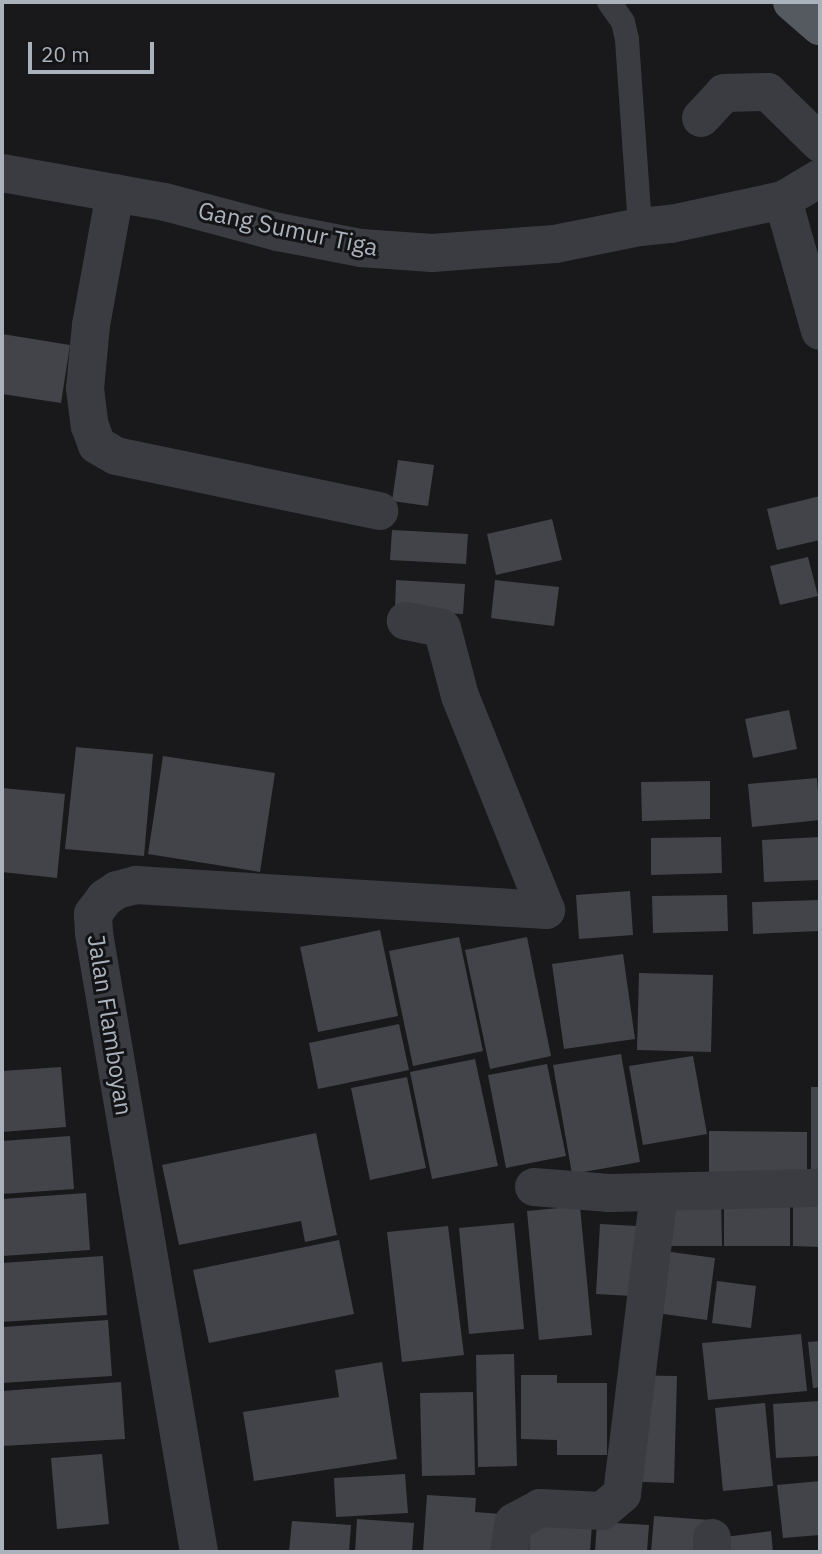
<!DOCTYPE html>
<style>
body{margin:0}
#map{position:relative;width:822px;height:1554px;overflow:hidden;background:#19191c;font-family:"IBM Plex Sans",sans-serif}
div>[style]{position:absolute}
.building>*{inset:0;background:#434449}
.lane>*{height:24px;margin:-12px;padding:0 12px;transform-origin:12px;border-radius:12px;background:#3a3c41}
.street>*{height:38px;margin:-19px;padding:0 19px;transform-origin:19px;border-radius:19px;background:#3a3c41}
.primary>*{height:38px;margin:-19px;padding:0 19px;transform-origin:19px;border-radius:19px;background:#555960}
span{translate:-50% -50%;white-space:nowrap;text-align:center;line-height:1.15;-webkit-text-stroke:6px #141417;paint-order:stroke}
.street-label{font-size:24px;color:#aab2bc}
.frame{position:absolute;inset:0;border:4px solid #aab2bc;pointer-events:none}
.scale{position:absolute;left:28px;top:42px;width:126px;height:32px;box-sizing:border-box;border:4px solid #aab2bc;border-top:0;padding-left:9px;font-size:21px;line-height:24px;white-space:nowrap;color:#aab2bc;-webkit-text-stroke:5px #141417;paint-order:stroke}
</style>
<div id="map">
<div class="building">
<i style="clip-path:polygon(2px 334px,70px 345px,61px 403px,2px 394px)"></i>
<i style="clip-path:polygon(398px 460px,434px 465px,428px 506px,392px 501px)"></i>
<i style="clip-path:polygon(820px 496px,820px 540px,777px 550px,767px 509px)"></i>
<i style="clip-path:polygon(552px 519px,562px 560px,496px 575px,487px 534px)"></i>
<i style="clip-path:polygon(392px 530px,468px 534px,466px 564px,390px 560px)"></i>
<i style="clip-path:polygon(808px 557px,818px 596px,780px 605px,770px 566px)"></i>
<i style="clip-path:polygon(396px 580px,465px 584px,463px 614px,395px 610px)"></i>
<i style="clip-path:polygon(495px 580px,559px 587px,554px 626px,491px 618px)"></i>
<i style="clip-path:polygon(789px 710px,797px 749px,753px 758px,745px 719px)"></i>
<i style="clip-path:polygon(76px 747px,153px 754px,144px 856px,65px 849px)"></i>
<i style="clip-path:polygon(163px 756px,275px 773px,260px 872px,148px 854px)"></i>
<i style="clip-path:polygon(817px 778px,820px 820px,752px 827px,748px 784px)"></i>
<i style="clip-path:polygon(710px 781px,710px 819px,642px 821px,641px 782px)"></i>
<i style="clip-path:polygon(2px 788px,65px 794px,57px 878px,2px 872px)"></i>
<i style="clip-path:polygon(721px 837px,722px 873px,651px 875px,651px 838px)"></i>
<i style="clip-path:polygon(820px 837px,820px 880px,764px 882px,762px 840px)"></i>
<i style="clip-path:polygon(630px 891px,633px 935px,579px 939px,576px 895px)"></i>
<i style="clip-path:polygon(727px 895px,728px 931px,653px 933px,652px 896px)"></i>
<i style="clip-path:polygon(820px 900px,820px 931px,753px 934px,752px 902px)"></i>
<i style="clip-path:polygon(380px 930px,398px 1016px,318px 1032px,300px 947px)"></i>
<i style="clip-path:polygon(459px 937px,483px 1051px,413px 1066px,389px 951px)"></i>
<i style="clip-path:polygon(527px 937px,551px 1056px,490px 1069px,465px 950px)"></i>
<i style="clip-path:polygon(623px 954px,635px 1039px,564px 1049px,552px 964px)"></i>
<i style="clip-path:polygon(639px 973px,713px 975px,711px 1052px,637px 1050px)"></i>
<i style="clip-path:polygon(399px 1024px,409px 1070px,318px 1089px,309px 1043px)"></i>
<i style="clip-path:polygon(621px 1054px,640px 1162px,572px 1174px,553px 1065px)"></i>
<i style="clip-path:polygon(693px 1056px,707px 1134px,643px 1145px,629px 1066px)"></i>
<i style="clip-path:polygon(475px 1059px,498px 1166px,432px 1179px,410px 1072px)"></i>
<i style="clip-path:polygon(547px 1064px,566px 1156px,506px 1168px,488px 1075px)"></i>
<i style="clip-path:polygon(61px 1067px,66px 1127px,2px 1132px,2px 1071px)"></i>
<i style="clip-path:polygon(407px 1077px,426px 1168px,370px 1180px,351px 1088px)"></i>
<i style="clip-path:polygon(811px 1087px,820px 1087px,820px 1184px,811px 1183px)"></i>
<i style="clip-path:polygon(709px 1131px,807px 1132px,807px 1179px,709px 1180px)"></i>
<i style="clip-path:polygon(316px 1133px,337px 1235px,305px 1242px,301px 1221px,179px 1245px,162px 1165px)"></i>
<i style="clip-path:polygon(70px 1136px,74px 1189px,2px 1194px,2px 1141px)"></i>
<i style="clip-path:polygon(86px 1193px,90px 1250px,2px 1256px,2px 1199px)"></i>
<i style="clip-path:polygon(669px 1199px,721px 1200px,722px 1246px,669px 1246px)"></i>
<i style="clip-path:polygon(724px 1199px,790px 1199px,790px 1246px,724px 1246px)"></i>
<i style="clip-path:polygon(793px 1199px,820px 1199px,820px 1247px,793px 1246px)"></i>
<i style="clip-path:polygon(580px 1206px,592px 1335px,539px 1340px,527px 1211px)"></i>
<i style="clip-path:polygon(514px 1223px,524px 1329px,469px 1334px,459px 1228px)"></i>
<i style="clip-path:polygon(600px 1224px,655px 1227px,651px 1297px,596px 1294px)"></i>
<i style="clip-path:polygon(448px 1226px,464px 1355px,402px 1362px,387px 1232px)"></i>
<i style="clip-path:polygon(339px 1240px,354px 1314px,209px 1343px,193px 1270px)"></i>
<i style="clip-path:polygon(664px 1251px,715px 1258px,707px 1320px,656px 1313px)"></i>
<i style="clip-path:polygon(103px 1256px,107px 1315px,2px 1322px,2px 1263px)"></i>
<i style="clip-path:polygon(717px 1281px,756px 1286px,751px 1328px,712px 1323px)"></i>
<i style="clip-path:polygon(108px 1320px,112px 1376px,2px 1383px,2px 1327px)"></i>
<i style="clip-path:polygon(801px 1334px,807px 1391px,708px 1400px,702px 1343px)"></i>
<i style="clip-path:polygon(820px 1341px,820px 1387px,813px 1388px,808px 1342px)"></i>
<i style="clip-path:polygon(514px 1354px,517px 1466px,478px 1467px,476px 1355px)"></i>
<i style="clip-path:polygon(382px 1362px,397px 1459px,254px 1481px,243px 1412px,339px 1397px,335px 1370px)"></i>
<i style="clip-path:polygon(521px 1375px,557px 1375px,557px 1383px,607px 1383px,607px 1455px,557px 1455px,557px 1440px,521px 1439px)"></i>
<i style="clip-path:polygon(619px 1375px,677px 1376px,674px 1483px,615px 1481px)"></i>
<i style="clip-path:polygon(121px 1382px,125px 1439px,2px 1446px,2px 1391px)"></i>
<i style="clip-path:polygon(473px 1392px,475px 1475px,422px 1476px,420px 1393px)"></i>
<i style="clip-path:polygon(820px 1401px,820px 1456px,776px 1458px,773px 1404px)"></i>
<i style="clip-path:polygon(765px 1403px,773px 1486px,723px 1491px,715px 1408px)"></i>
<i style="clip-path:polygon(102px 1454px,109px 1524px,57px 1529px,51px 1458px)"></i>
<i style="clip-path:polygon(405px 1474px,408px 1513px,336px 1517px,334px 1478px)"></i>
<i style="clip-path:polygon(820px 1481px,820px 1535px,783px 1538px,777px 1485px)"></i>
<i style="clip-path:polygon(427px 1495px,476px 1498px,475px 1512px,524px 1516px,521px 1552px,423px 1552px)"></i>
<i style="clip-path:polygon(532px 1506px,593px 1510px,590px 1552px,529px 1552px)"></i>
<i style="clip-path:polygon(654px 1516px,710px 1520px,708px 1552px,651px 1552px)"></i>
<i style="clip-path:polygon(357px 1519px,414px 1523px,412px 1552px,355px 1552px)"></i>
<i style="clip-path:polygon(292px 1521px,351px 1525px,349px 1552px,289px 1552px)"></i>
<i style="clip-path:polygon(597px 1522px,649px 1525px,647px 1552px,595px 1552px)"></i>
<i style="clip-path:polygon(771px 1531px,773px 1552px,726px 1552px,725px 1537px)"></i>
</div>
<div class="lane">
<i style="left:609px;top:2px;width:24px;rotate:55deg"></i>
<i style="left:623px;top:22px;width:18px;rotate:77deg"></i>
<i style="left:627px;top:40px;width:187px;rotate:86deg"></i>
</div>
<div class="street">
<i style="left:701px;top:118px;width:34px;rotate:-47deg"></i>
<i style="left:724px;top:93px;width:44px;rotate:-1.3deg"></i>
<i style="left:768px;top:92px;width:73px;rotate:44.4deg"></i>
<i style="left:2px;top:173px;width:166px;rotate:10.1deg"></i>
<i style="left:165px;top:202px;width:117px;rotate:14.9deg"></i>
<i style="left:278px;top:232px;width:85px;rotate:10.9deg"></i>
<i style="left:361px;top:248px;width:71px;rotate:4deg"></i>
<i style="left:432px;top:253px;width:123px;rotate:-4.2deg"></i>
<i style="left:555px;top:244px;width:87px;rotate:-11.3deg"></i>
<i style="left:640px;top:227px;width:31px;rotate:-6deg"></i>
<i style="left:671px;top:224px;width:115px;rotate:-12.1deg"></i>
<i style="left:783px;top:200px;width:43px;rotate:-30.7deg"></i>
<i style="left:115px;top:193px;width:134px;rotate:100.3deg"></i>
<i style="left:91px;top:325px;width:63px;rotate:95.4deg"></i>
<i style="left:85px;top:388px;width:38px;rotate:83deg"></i>
<i style="left:90px;top:426px;width:20px;rotate:70deg"></i>
<i style="left:97px;top:445px;width:22px;rotate:30deg"></i>
<i style="left:116px;top:456px;width:269px;rotate:11.8deg"></i>
<i style="left:783px;top:200px;width:136px;rotate:74.2deg"></i>
<i style="left:534px;top:1187px;width:76px;rotate:4.5deg"></i>
<i style="left:610px;top:1193px;width:210px;rotate:-1.4deg"></i>
<i style="left:712px;top:1538px;width:14px;rotate:90deg"></i>
<i style="left:199px;top:1552px;width:628px;rotate:-99.63deg"></i>
<i style="left:94px;top:933px;width:19px;rotate:-93deg"></i>
<i style="left:93px;top:914px;width:20px;rotate:-53deg"></i>
<i style="left:105px;top:898px;width:14px;rotate:-34deg"></i>
<i style="left:117px;top:890px;width:20px;rotate:-15deg"></i>
<i style="left:136px;top:885px;width:411px;rotate:3.5deg"></i>
<i style="left:546px;top:910px;width:231px;rotate:-111.9deg"></i>
<i style="left:460px;top:696px;width:70px;rotate:-104.8deg"></i>
<i style="left:442px;top:628px;width:37px;rotate:-169deg"></i>
<i style="left:509px;top:1552px;width:30px;rotate:-81deg"></i>
<i style="left:514px;top:1522px;width:30px;rotate:-28deg"></i>
<i style="left:540px;top:1508px;width:62px;rotate:2.8deg"></i>
<i style="left:602px;top:1511px;width:26px;rotate:-40deg"></i>
<i style="left:622px;top:1494px;width:304px;rotate:-83deg"></i>
</div>
<div class="primary">
<i style="left:792px;top:2px;width:37px;rotate:41deg"></i>
</div>
<div class="street-label">
<span style="left:288px;top:229px;rotate:12deg">Gang Sumur Tiga</span>
<span style="left:110px;top:1025px;rotate:81deg">Jalan Flamboyan</span>
</div>
<div class="frame"></div>
<div class="scale">20 m</div>
</div>
